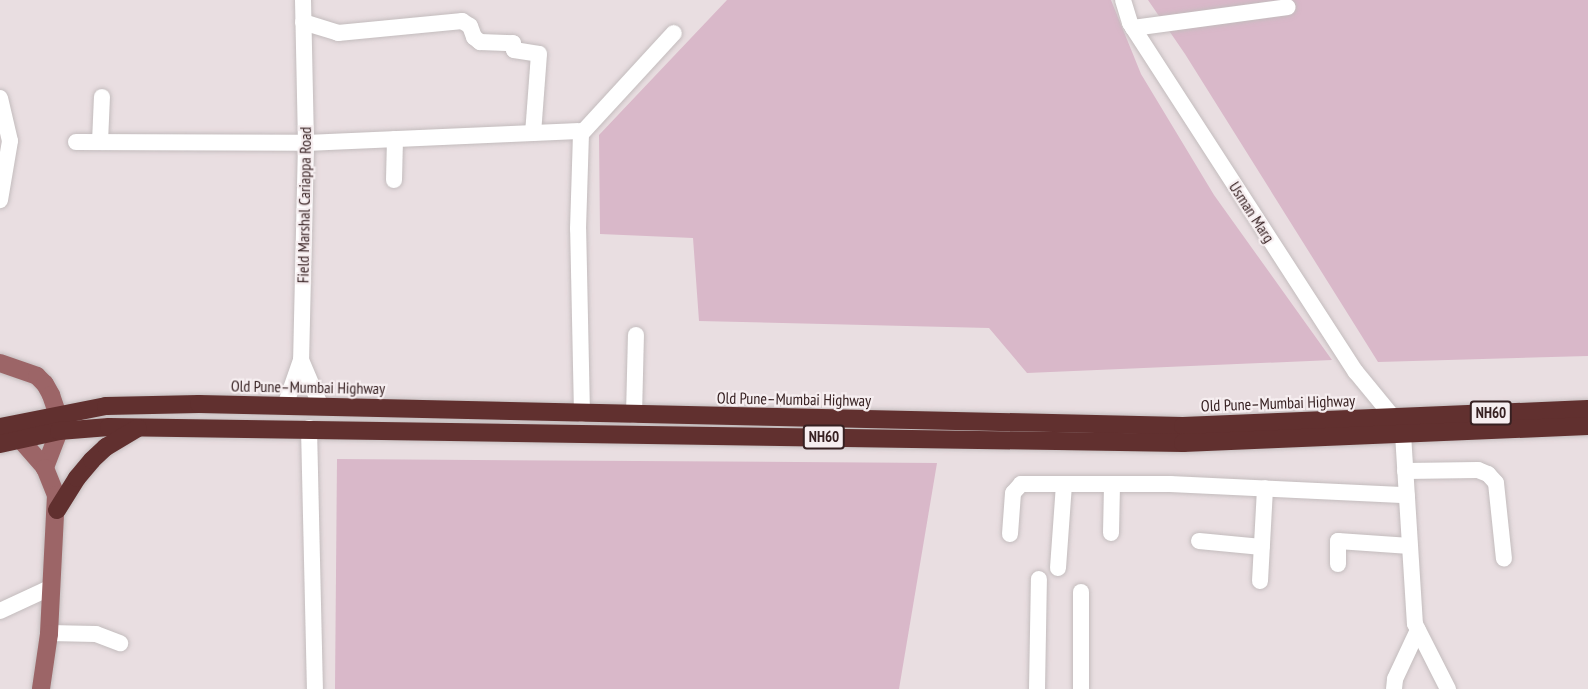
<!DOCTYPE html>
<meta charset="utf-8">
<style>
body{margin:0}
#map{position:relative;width:1588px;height:689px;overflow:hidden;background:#e9dee1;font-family:"PT Sans Narrow",sans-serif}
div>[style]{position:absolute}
.green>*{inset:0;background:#d9b8c9}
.roads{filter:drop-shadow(0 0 2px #c3bcbd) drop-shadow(0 0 2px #c3bcbd)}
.minor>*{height:16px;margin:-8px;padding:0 8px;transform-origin:8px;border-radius:8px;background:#fff}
.major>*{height:18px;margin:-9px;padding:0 9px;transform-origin:9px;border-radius:9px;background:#9c6567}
.highway>*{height:18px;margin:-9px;padding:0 9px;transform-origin:9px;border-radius:9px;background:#61302f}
span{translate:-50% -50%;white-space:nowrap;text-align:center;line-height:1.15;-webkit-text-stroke:4.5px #f6eef0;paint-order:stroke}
.shield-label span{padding:2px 4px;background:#f6eef0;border:2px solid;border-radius:4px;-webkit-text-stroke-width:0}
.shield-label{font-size:15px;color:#372122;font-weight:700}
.street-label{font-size:16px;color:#372122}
</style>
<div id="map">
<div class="green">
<i style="clip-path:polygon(727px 0,1111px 0,1141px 74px,1214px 195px,1332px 360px,1027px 373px,989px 328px,699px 321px,693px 238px,600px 234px,599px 135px)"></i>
<i style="clip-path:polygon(1148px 0,1588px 0,1588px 356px,1378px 362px,1185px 54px)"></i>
<i style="clip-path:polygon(337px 459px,937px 463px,899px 689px,335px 689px)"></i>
</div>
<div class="roads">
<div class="minor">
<i style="left:303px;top:0;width:143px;rotate:88.8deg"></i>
<i style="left:306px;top:143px;width:217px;rotate:91.3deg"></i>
<i style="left:301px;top:360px;width:51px;rotate:66.9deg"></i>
<i style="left:1123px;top:0;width:24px;rotate:73deg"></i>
<i style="left:1130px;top:23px;width:416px;rotate:57.1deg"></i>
<i style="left:1356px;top:372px;width:58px;rotate:50.6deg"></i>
<i style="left:303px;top:22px;width:37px;rotate:17deg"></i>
<i style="left:338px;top:33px;width:125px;rotate:-5.5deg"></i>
<i style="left:462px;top:21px;width:9px;rotate:32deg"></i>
<i style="left:470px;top:26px;width:12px;rotate:70deg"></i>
<i style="left:474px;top:37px;width:8px;rotate:40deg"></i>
<i style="left:480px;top:42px;width:33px;rotate:2deg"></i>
<i style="left:513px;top:43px;width:7px;rotate:82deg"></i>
<i style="left:514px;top:50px;width:25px;rotate:9deg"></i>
<i style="left:539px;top:54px;width:79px;rotate:94.3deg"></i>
<i style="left:1133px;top:28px;width:156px;rotate:-7.7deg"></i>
<i style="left:0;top:98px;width:44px;rotate:76.9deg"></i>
<i style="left:10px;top:141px;width:60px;rotate:99.6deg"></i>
<i style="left:76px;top:142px;width:230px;rotate:0.2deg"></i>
<i style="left:306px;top:143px;width:276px;rotate:-2.5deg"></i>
<i style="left:100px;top:142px;width:45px;rotate:-87.5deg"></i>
<i style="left:394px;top:180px;width:41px;rotate:-88.6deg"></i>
<i style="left:285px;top:406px;width:49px;rotate:-70.8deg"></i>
<i style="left:582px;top:414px;width:185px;rotate:-91.2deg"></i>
<i style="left:578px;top:229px;width:95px;rotate:-88.2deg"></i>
<i style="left:581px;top:134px;width:137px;rotate:-47.4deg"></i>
<i style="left:634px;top:415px;width:80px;rotate:-88.6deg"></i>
<i style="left:309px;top:428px;width:261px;rotate:88.7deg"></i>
<i style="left:1403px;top:434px;width:190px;rotate:86.4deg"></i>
<i style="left:1415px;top:624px;width:73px;rotate:63.1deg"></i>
<i style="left:1405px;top:471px;width:73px;rotate:-0.8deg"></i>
<i style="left:1478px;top:470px;width:11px;rotate:22deg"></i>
<i style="left:1488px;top:474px;width:12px;rotate:48deg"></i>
<i style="left:1496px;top:483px;width:76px;rotate:84deg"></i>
<i style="left:1111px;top:533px;width:49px;rotate:-88.8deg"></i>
<i style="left:1010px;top:534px;width:41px;rotate:-85.8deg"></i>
<i style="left:1013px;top:493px;width:12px;rotate:-48deg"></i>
<i style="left:1021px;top:484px;width:149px"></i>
<i style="left:1170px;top:484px;width:237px;rotate:2.7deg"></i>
<i style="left:1199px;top:541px;width:63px;rotate:5.4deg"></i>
<i style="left:1338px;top:564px;width:23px;rotate:-90deg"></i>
<i style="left:1338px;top:541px;width:72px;rotate:4deg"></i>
<i style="left:1058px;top:568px;width:84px;rotate:-85.9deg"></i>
<i style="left:1260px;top:581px;width:93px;rotate:-86.9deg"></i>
<i style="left:0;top:611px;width:57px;rotate:-24.8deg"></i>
<i style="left:49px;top:633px;width:47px;rotate:1.2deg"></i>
<i style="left:96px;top:634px;width:26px;rotate:21deg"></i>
<i style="left:1037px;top:689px;width:110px;rotate:-89deg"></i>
<i style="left:1081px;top:689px;width:97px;rotate:-90deg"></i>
<i style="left:1394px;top:689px;width:10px;rotate:-84deg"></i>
<i style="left:1395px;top:679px;width:54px;rotate:-64.9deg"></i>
</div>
<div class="major">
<i style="left:0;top:363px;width:39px;rotate:19deg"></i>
<i style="left:37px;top:376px;width:11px;rotate:45deg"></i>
<i style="left:45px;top:384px;width:13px;rotate:61deg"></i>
<i style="left:51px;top:395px;width:21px;rotate:71deg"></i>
<i style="left:58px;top:415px;width:16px;rotate:86deg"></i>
<i style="left:59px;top:431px;width:40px;rotate:111deg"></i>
<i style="left:19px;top:427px;width:12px;rotate:85deg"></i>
<i style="left:20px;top:439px;width:38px;rotate:49deg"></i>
<i style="left:45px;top:468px;width:29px;rotate:68deg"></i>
<i style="left:56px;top:495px;width:139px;rotate:92.9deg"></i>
<i style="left:49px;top:634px;width:56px;rotate:98.3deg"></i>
</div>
<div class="highway">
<i style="left:0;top:427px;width:108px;rotate:-11.2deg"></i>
<i style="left:106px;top:406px;width:93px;rotate:-1.2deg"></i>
<i style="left:199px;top:404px;width:984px;rotate:1.28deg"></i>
<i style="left:1183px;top:426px;width:405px;rotate:-2.4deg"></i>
<i style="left:0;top:444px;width:60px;rotate:-12.4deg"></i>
<i style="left:59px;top:431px;width:50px;rotate:-4.6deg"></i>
<i style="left:109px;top:427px;width:1074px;rotate:0.85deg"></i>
<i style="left:1183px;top:443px;width:405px;rotate:-2.4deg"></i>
<i style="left:57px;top:510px;width:38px;rotate:-58deg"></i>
<i style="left:77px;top:478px;width:23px;rotate:-50deg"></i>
<i style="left:92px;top:460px;width:19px;rotate:-43deg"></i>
<i style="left:106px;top:447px;width:37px;rotate:-31deg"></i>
</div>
</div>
<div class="shield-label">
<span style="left:1491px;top:413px">NH60</span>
<span style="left:824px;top:437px">NH60</span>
</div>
<div class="street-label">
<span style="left:304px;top:205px;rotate:-89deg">Field Marshal Cariappa Road</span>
<span style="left:1252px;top:212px;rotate:57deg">Usman Marg</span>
<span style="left:308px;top:387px;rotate:1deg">Old Pune–Mumbai Highway</span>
<span style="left:794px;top:399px;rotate:1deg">Old Pune–Mumbai Highway</span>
<span style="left:1278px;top:403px;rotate:-2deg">Old Pune–Mumbai Highway</span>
</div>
</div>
